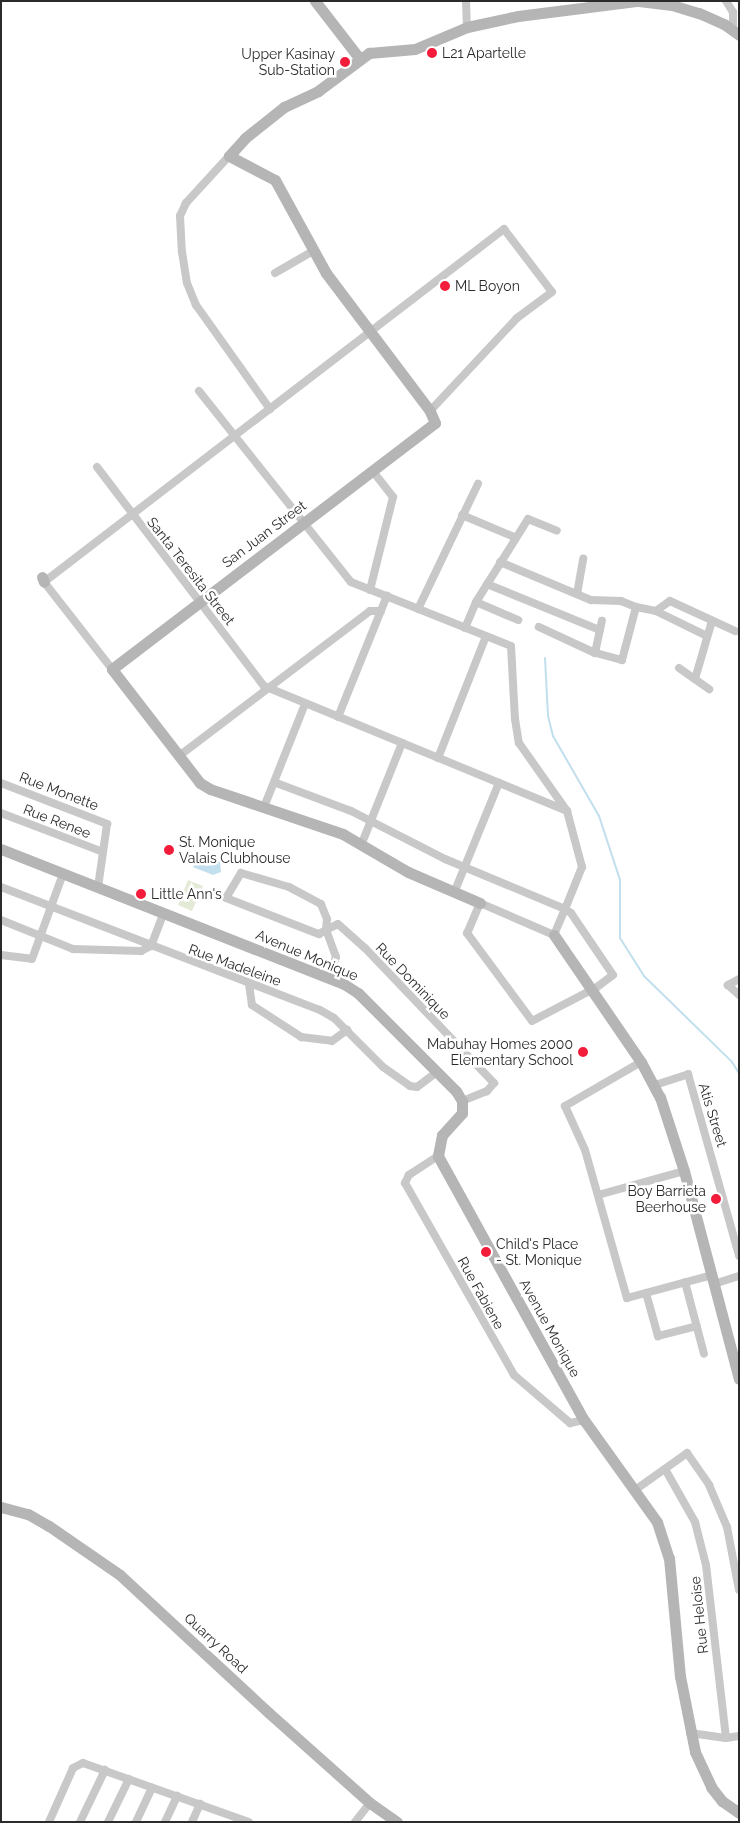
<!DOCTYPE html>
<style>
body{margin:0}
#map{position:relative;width:740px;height:1823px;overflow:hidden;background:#fff;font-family:Raleway,sans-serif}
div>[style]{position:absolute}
.green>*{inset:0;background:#e3ebd7}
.water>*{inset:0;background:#c1dfed}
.stream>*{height:2px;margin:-1px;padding:0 1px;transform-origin:1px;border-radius:1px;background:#c1dfed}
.street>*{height:8px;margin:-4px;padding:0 4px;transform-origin:4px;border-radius:4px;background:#c8c8c8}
.secondary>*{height:11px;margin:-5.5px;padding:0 5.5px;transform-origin:5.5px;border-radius:5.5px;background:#b5b5b5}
.dots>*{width:14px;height:14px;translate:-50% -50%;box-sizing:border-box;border:2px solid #fff;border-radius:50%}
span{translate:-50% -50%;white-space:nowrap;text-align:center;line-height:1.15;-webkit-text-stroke:5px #fff;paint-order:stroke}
.poi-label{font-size:14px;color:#2b2b2b}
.left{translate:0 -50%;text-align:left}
.right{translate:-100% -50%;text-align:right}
.street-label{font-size:14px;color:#2b2b2b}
.frame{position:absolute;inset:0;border:2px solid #2b2b2b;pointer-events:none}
</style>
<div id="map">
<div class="green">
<i style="clip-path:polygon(188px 880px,203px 886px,192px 911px,178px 905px)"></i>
</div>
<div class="water">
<i style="clip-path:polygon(199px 854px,220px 861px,221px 872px,213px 875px,193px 867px)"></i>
</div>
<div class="stream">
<i style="left:545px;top:658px;width:58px;rotate:87deg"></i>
<i style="left:548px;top:716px;width:21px;rotate:76deg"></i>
<i style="left:553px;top:736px;width:92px;rotate:60.1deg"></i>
<i style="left:599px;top:816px;width:67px;rotate:71.8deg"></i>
<i style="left:620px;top:880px;width:58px;rotate:90deg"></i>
<i style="left:620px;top:938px;width:45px;rotate:57.7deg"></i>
<i style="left:644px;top:976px;width:123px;rotate:44.3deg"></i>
<i style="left:732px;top:1062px;width:13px;rotate:58deg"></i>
</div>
<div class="street">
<i style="left:466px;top:1px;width:26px;rotate:88deg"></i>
<i style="left:726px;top:1px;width:13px;rotate:58deg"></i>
<i style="left:733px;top:12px;width:18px;rotate:90deg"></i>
<i style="left:229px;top:156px;width:64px;rotate:132.5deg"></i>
<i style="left:186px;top:203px;width:14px;rotate:115deg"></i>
<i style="left:180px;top:216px;width:36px;rotate:87deg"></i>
<i style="left:182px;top:252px;width:31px;rotate:81deg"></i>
<i style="left:187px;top:283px;width:24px;rotate:68deg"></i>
<i style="left:196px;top:305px;width:128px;rotate:54.6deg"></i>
<i style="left:275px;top:273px;width:44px;rotate:-30.1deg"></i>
<i style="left:199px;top:391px;width:244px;rotate:51.5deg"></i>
<i style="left:351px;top:582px;width:172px;rotate:21.8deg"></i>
<i style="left:511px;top:646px;width:73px;rotate:86.9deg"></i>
<i style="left:515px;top:719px;width:24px;rotate:81deg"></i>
<i style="left:519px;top:743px;width:83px;rotate:54.8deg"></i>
<i style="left:567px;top:811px;width:58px;rotate:75deg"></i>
<i style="left:582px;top:867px;width:45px;rotate:112deg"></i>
<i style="left:565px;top:909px;width:28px;rotate:113deg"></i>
<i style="left:554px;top:935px;width:81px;rotate:-156.6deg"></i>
<i style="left:480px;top:903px;width:33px;rotate:113deg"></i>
<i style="left:467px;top:933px;width:109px;rotate:53.5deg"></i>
<i style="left:532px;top:1021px;width:73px;rotate:-27.6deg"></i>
<i style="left:597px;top:987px;width:20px;rotate:-37deg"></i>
<i style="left:613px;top:975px;width:75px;rotate:-124.1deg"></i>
<i style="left:571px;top:913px;width:7px;rotate:-146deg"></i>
<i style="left:565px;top:909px;width:130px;rotate:-157.4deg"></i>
<i style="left:445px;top:859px;width:106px;rotate:-152.9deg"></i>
<i style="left:351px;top:811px;width:82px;rotate:-159.4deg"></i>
<i style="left:97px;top:467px;width:275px;rotate:52.7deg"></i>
<i style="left:264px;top:686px;width:328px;rotate:22.4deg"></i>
<i style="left:462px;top:515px;width:56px;rotate:22.9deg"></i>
<i style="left:500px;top:562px;width:99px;rotate:22.7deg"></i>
<i style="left:591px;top:600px;width:30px;rotate:2deg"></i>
<i style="left:621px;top:601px;width:16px;rotate:22deg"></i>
<i style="left:636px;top:607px;width:55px;rotate:104.8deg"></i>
<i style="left:622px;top:660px;width:28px;rotate:-165deg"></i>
<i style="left:595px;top:653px;width:62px;rotate:-155.1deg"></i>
<i style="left:487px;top:584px;width:122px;rotate:22.2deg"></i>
<i style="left:370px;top:590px;width:96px;rotate:-76.1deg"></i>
<i style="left:393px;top:497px;width:34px;rotate:-128deg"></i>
<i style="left:577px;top:594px;width:36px;rotate:-80deg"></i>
<i style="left:476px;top:602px;width:46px;rotate:23.2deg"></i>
<i style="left:636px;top:607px;width:20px;rotate:11deg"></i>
<i style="left:656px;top:611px;width:57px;rotate:26.1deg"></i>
<i style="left:418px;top:609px;width:139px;rotate:-64.4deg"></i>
<i style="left:656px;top:611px;width:17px;rotate:-36deg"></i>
<i style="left:670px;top:601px;width:72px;rotate:24.8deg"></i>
<i style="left:465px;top:628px;width:28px;rotate:-67deg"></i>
<i style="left:476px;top:602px;width:98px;rotate:-57.9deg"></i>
<i style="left:528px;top:519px;width:31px;rotate:22deg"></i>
<i style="left:595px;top:653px;width:33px;rotate:-78deg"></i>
<i style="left:679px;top:668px;width:37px;rotate:35deg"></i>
<i style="left:112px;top:669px;width:110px;rotate:-128deg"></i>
<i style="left:44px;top:582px;width:580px;rotate:-37.5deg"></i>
<i style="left:504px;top:229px;width:79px;rotate:52.7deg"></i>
<i style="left:552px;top:292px;width:44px;rotate:143.4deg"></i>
<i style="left:517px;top:318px;width:127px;rotate:133.1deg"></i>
<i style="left:695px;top:679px;width:60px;rotate:-73.7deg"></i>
<i style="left:338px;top:717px;width:131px;rotate:-68deg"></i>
<i style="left:179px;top:756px;width:240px;rotate:-37.2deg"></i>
<i style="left:370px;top:611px;width:11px"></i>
<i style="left:438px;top:758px;width:131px;rotate:-68.5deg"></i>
<i style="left:1px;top:783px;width:114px;rotate:21.1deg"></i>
<i style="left:107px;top:824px;width:64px;rotate:98.1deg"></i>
<i style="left:264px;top:807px;width:111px;rotate:-68.3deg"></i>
<i style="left:1px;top:813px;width:109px;rotate:20.9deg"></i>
<i style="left:362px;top:843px;width:108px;rotate:-68.2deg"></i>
<i style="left:1px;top:887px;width:342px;rotate:21.1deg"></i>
<i style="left:320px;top:1010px;width:16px;rotate:30deg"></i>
<i style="left:334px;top:1018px;width:69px;rotate:45deg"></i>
<i style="left:383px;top:1067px;width:33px;rotate:35deg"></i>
<i style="left:410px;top:1086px;width:7px;rotate:8deg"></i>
<i style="left:417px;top:1087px;width:25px;rotate:-37deg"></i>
<i style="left:454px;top:893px;width:119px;rotate:-67.8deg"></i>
<i style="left:1px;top:920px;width:78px;rotate:21.9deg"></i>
<i style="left:73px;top:949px;width:68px;rotate:1.7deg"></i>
<i style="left:141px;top:951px;width:11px;rotate:-27deg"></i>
<i style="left:151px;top:946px;width:34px;rotate:-69deg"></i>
<i style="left:1px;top:955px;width:31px;rotate:7deg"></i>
<i style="left:32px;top:959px;width:90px;rotate:-70deg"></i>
<i style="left:329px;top:977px;width:21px;rotate:-71deg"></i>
<i style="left:336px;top:957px;width:29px;rotate:-110deg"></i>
<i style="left:326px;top:930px;width:11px;rotate:-85deg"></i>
<i style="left:327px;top:919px;width:16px;rotate:-112deg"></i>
<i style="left:321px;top:904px;width:36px;rotate:-152deg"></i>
<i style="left:289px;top:887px;width:50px;rotate:-163.7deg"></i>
<i style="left:241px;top:873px;width:29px;rotate:121deg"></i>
<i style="left:226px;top:898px;width:100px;rotate:21.2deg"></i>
<i style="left:319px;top:934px;width:8px;rotate:-30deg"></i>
<i style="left:326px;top:930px;width:13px;rotate:-27deg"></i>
<i style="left:338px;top:924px;width:36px;rotate:42deg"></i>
<i style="left:365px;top:948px;width:187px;rotate:46.3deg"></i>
<i style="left:494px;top:1083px;width:11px;rotate:131deg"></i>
<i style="left:487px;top:1091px;width:27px;rotate:158deg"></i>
<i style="left:739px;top:979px;width:13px;rotate:151deg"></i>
<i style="left:728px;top:985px;width:15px;rotate:42deg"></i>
<i style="left:249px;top:984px;width:21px;rotate:82deg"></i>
<i style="left:252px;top:1005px;width:59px;rotate:33.1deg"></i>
<i style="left:301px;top:1037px;width:31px;rotate:7deg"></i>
<i style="left:332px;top:1041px;width:19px;rotate:-36deg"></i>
<i style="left:641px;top:1062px;width:88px;rotate:149.9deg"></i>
<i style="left:565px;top:1106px;width:48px;rotate:65.6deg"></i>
<i style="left:585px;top:1150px;width:154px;rotate:74.2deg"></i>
<i style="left:627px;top:1298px;width:88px;rotate:-15.1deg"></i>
<i style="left:655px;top:1085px;width:35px;rotate:-18deg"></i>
<i style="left:688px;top:1074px;width:189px;rotate:74.3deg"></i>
<i style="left:438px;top:1156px;width:35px;rotate:147deg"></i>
<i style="left:409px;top:1175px;width:9px;rotate:117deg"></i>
<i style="left:405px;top:1183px;width:221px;rotate:60.4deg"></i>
<i style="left:514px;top:1375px;width:74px;rotate:40.6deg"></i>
<i style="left:570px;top:1423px;width:14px;rotate:-12deg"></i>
<i style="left:598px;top:1195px;width:89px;rotate:-15.6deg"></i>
<i style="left:685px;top:1282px;width:74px;rotate:75.2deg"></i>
<i style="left:714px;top:1284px;width:26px;rotate:-18deg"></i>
<i style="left:646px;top:1293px;width:45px;rotate:74.4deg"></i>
<i style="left:658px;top:1336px;width:40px;rotate:-14.4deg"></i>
<i style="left:665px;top:1469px;width:61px;rotate:60.5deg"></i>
<i style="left:695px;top:1522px;width:44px;rotate:75.7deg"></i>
<i style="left:706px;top:1565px;width:174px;rotate:83.4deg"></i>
<i style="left:635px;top:1490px;width:64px;rotate:-35.4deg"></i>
<i style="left:687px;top:1453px;width:39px;rotate:55deg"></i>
<i style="left:709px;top:1485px;width:46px;rotate:66.8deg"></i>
<i style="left:727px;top:1527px;width:64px;rotate:79.2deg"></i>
<i style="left:690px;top:1733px;width:36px;rotate:8deg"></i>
<i style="left:726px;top:1738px;width:13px;rotate:-9deg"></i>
<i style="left:49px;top:1822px;width:59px;rotate:-66deg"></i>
<i style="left:73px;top:1768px;width:11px;rotate:-27deg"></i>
<i style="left:83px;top:1763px;width:176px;rotate:19.6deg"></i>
<i style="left:80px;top:1822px;width:58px;rotate:-64.3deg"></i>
<i style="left:108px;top:1822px;width:48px;rotate:-64deg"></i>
<i style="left:136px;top:1822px;width:38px;rotate:-65deg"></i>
<i style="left:165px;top:1822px;width:29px;rotate:-65deg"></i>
<i style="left:192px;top:1822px;width:20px;rotate:-66deg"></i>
<i style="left:355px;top:1822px;width:24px;rotate:-52deg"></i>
</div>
<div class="secondary">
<i style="left:315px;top:1px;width:72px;rotate:52.3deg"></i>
<i style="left:639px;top:1px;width:33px;rotate:7deg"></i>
<i style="left:672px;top:5px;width:28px;rotate:17deg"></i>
<i style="left:699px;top:13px;width:27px;rotate:24deg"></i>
<i style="left:724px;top:24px;width:19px;rotate:36deg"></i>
<i style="left:42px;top:577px;width:5px;rotate:68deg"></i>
<i style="left:1px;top:849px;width:369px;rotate:21.5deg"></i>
<i style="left:344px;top:984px;width:17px;rotate:33deg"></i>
<i style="left:358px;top:993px;width:139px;rotate:45deg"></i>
<i style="left:456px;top:1091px;width:12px;rotate:59deg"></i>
<i style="left:462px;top:1101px;width:12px;rotate:90deg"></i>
<i style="left:462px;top:1113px;width:30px;rotate:132deg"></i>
<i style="left:442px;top:1135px;width:21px;rotate:101deg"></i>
<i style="left:438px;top:1156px;width:302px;rotate:61.1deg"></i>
<i style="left:584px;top:1420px;width:125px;rotate:54.4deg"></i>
<i style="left:657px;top:1522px;width:38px;rotate:72deg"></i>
<i style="left:669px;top:1558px;width:119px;rotate:84.7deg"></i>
<i style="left:680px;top:1676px;width:77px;rotate:78.8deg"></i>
<i style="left:695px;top:1752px;width:38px;rotate:65deg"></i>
<i style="left:711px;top:1787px;width:18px;rotate:52deg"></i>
<i style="left:722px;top:1801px;width:21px;rotate:35deg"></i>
<i style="left:480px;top:903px;width:78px;rotate:-156.7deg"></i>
<i style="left:408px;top:872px;width:75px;rotate:-149.7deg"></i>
<i style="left:343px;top:834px;width:140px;rotate:-161.3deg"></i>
<i style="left:210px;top:789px;width:12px;rotate:-149deg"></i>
<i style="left:200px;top:783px;width:144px;rotate:-127.7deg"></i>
<i style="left:112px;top:669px;width:406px;rotate:-37.3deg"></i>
<i style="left:435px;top:423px;width:13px;rotate:-113deg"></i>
<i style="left:430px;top:411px;width:173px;rotate:-127deg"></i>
<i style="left:326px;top:273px;width:106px;rotate:-118.7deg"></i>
<i style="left:275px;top:180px;width:52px;rotate:-152.4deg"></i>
<i style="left:229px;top:156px;width:24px;rotate:-48deg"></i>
<i style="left:245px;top:138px;width:50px;rotate:-38.5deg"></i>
<i style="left:284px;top:107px;width:38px;rotate:-25deg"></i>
<i style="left:318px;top:91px;width:64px;rotate:-36.7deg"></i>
<i style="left:369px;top:53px;width:46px;rotate:-5deg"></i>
<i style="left:415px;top:49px;width:56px;rotate:-22.9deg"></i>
<i style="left:467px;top:27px;width:52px;rotate:-12.2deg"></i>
<i style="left:518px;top:16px;width:119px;rotate:-7.2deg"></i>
<i style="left:554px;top:935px;width:154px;rotate:55.6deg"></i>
<i style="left:641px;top:1062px;width:40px;rotate:62deg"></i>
<i style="left:660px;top:1097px;width:78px;rotate:72deg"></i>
<i style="left:684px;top:1171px;width:215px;rotate:75.2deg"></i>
<i style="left:1px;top:1507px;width:28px;rotate:15deg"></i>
<i style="left:28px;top:1514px;width:24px;rotate:30deg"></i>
<i style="left:49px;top:1526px;width:86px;rotate:34.6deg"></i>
<i style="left:120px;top:1575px;width:203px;rotate:42.8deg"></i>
<i style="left:269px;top:1713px;width:135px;rotate:41.7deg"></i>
<i style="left:370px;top:1803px;width:33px;rotate:35deg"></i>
</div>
<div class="dots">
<i style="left:432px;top:53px;background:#f31c3b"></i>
<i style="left:345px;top:62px;background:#f31c3b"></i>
<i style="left:445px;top:286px;background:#f31c3b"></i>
<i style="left:169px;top:850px;background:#f31c3b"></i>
<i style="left:141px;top:894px;background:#f31c3b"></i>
<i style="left:583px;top:1052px;background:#f31c3b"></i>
<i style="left:716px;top:1199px;background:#f31c3b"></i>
<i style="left:486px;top:1252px;background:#f31c3b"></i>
</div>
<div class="poi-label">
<span class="left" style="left:442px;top:53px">L21 Apartelle</span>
<span class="right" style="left:335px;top:62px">Upper Kasinay<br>Sub-Station</span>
<span class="left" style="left:455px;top:286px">ML Boyon</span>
<span class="left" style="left:179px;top:850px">St. Monique<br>Valais Clubhouse</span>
<span class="left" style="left:151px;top:894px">Little Ann's</span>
<span class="right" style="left:573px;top:1052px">Mabuhay Homes 2000<br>Elementary School</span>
<span class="right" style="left:706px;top:1199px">Boy Barrieta<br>Beerhouse</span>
<span class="left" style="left:496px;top:1252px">Child's Place<br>- St. Monique</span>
</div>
<div class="street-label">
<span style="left:264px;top:534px;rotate:-37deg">San Juan Street</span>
<span style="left:191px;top:571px;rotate:52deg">Santa Teresita Street</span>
<span style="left:59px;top:791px;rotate:21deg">Rue Monette</span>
<span style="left:57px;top:821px;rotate:21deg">Rue Renee</span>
<span style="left:307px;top:955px;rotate:23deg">Avenue Monique</span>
<span style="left:235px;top:965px;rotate:20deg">Rue Madeleine</span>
<span style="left:413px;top:981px;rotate:46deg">Rue Dominique</span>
<span style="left:713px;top:1115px;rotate:73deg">Atis Street</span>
<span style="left:481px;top:1293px;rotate:61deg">Rue Fabiene</span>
<span style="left:550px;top:1328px;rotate:61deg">Avenue Monique</span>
<span style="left:699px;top:1615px;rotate:-96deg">Rue Heloise</span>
<span style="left:216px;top:1643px;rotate:43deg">Quarry Road</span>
</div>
<div class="frame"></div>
</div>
